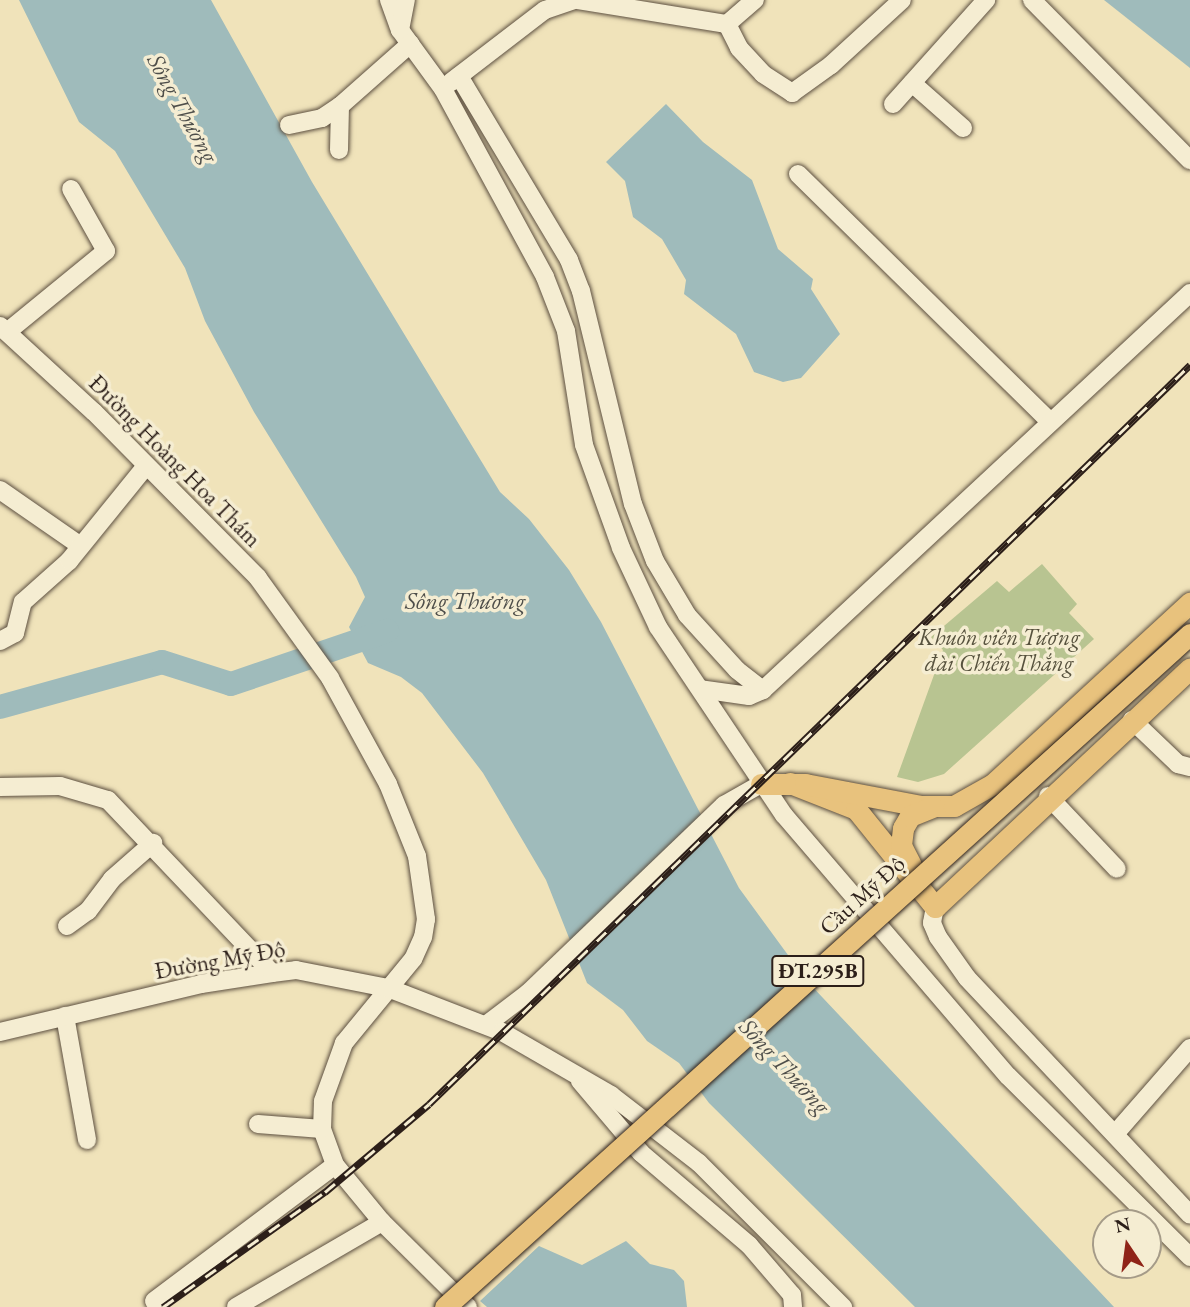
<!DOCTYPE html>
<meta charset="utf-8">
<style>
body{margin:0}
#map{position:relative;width:1190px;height:1307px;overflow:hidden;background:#f0e3ba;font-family:"EB Garamond",serif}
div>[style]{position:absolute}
.green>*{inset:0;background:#b8c491}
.water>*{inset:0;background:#9fbbbb}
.river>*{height:24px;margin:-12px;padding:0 12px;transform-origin:12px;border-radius:12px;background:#9fbbbb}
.roads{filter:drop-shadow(0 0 2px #5d5041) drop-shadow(0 0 2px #5d5041)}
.minor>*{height:18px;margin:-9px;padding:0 9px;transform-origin:9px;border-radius:9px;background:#f5edd2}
.major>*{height:21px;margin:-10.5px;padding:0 10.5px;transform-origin:10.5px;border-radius:10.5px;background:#e8c27d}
.rail>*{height:7px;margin-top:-3.5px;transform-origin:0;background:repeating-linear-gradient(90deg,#f5edd2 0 13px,#2c1f19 0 26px);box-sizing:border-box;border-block:2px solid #2c1f19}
.bridges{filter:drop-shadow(0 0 2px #2c1f19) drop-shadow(0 0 2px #2c1f19)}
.major-bridge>*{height:21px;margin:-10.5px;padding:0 10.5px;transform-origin:10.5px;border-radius:10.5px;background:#e8c27d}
span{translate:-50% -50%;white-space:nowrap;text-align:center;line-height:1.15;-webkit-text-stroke:7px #f5edd2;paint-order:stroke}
.shield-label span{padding:2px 5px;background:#f5edd2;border:2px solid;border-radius:5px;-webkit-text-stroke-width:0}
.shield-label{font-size:21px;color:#2c1f19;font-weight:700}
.street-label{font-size:23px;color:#2c1f19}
.park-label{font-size:23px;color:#56513d;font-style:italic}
.water-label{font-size:24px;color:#4e4e4a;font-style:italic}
.north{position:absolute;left:1092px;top:1209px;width:70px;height:70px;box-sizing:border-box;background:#f5edd2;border:2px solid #a59b88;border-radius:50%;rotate:347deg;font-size:19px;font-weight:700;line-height:28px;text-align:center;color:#2c1f19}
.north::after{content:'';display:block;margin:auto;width:24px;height:32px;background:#8f2418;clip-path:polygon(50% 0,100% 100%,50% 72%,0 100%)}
</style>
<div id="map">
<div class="green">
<i style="clip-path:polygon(1042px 564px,1077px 604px,1069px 613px,1094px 639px,944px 774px,918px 782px,897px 777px,943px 650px,931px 637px,997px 581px,1009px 592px)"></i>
</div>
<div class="water">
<i style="clip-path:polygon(19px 0,211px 0,312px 182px,500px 492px,529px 519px,569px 570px,601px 622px,739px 888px,807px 981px,1114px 1307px,915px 1307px,709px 1103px,679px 1063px,647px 1041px,623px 1010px,587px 983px,546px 880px,483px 773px,422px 693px,401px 677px,368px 663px,349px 627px,365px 597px,356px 577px,254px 412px,205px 321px,185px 268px,115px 151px,79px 122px)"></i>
<i style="clip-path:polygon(1104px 0,1190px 0,1190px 68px)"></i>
<i style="clip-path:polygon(666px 104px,703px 142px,752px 180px,778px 249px,813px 279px,811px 289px,840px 334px,801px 378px,783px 382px,754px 372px,736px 334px,684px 294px,686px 280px,662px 239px,633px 217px,625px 181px,606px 162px)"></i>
<i style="clip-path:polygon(626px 1241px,650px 1264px,674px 1270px,684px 1281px,687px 1307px,487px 1307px,480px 1301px,539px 1246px,582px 1265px)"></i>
</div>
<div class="river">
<i style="left:0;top:707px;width:168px;rotate:-15.5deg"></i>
<i style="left:162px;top:662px;width:72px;rotate:17.7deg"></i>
<i style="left:231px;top:684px;width:165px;rotate:-18.8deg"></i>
</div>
<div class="roads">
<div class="minor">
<i style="left:389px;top:0;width:32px;rotate:70deg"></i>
<i style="left:400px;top:30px;width:73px;rotate:53.9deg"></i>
<i style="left:443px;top:89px;width:214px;rotate:61.5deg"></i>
<i style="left:545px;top:277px;width:58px;rotate:68.7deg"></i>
<i style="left:566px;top:331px;width:115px;rotate:81deg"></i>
<i style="left:584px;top:445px;width:109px;rotate:70.2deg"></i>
<i style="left:621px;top:548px;width:87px;rotate:64.9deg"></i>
<i style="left:658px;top:627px;width:226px;rotate:56.2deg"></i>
<i style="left:784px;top:815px;width:344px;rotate:49.4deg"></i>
<i style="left:1008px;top:1076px;width:257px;rotate:44.8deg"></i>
<i style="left:578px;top:0;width:151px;rotate:9.2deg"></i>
<i style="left:727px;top:24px;width:37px;rotate:-41deg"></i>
<i style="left:1032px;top:0;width:225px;rotate:45.4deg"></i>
<i style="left:727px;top:24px;width:27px;rotate:63deg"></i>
<i style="left:739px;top:48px;width:35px;rotate:47deg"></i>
<i style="left:763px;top:74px;width:35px;rotate:33deg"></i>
<i style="left:792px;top:93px;width:48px;rotate:-35.7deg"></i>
<i style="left:831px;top:65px;width:96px;rotate:-42.5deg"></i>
<i style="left:400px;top:30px;width:31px;rotate:-79deg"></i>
<i style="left:459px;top:76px;width:214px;rotate:59.1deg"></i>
<i style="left:569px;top:260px;width:33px;rotate:69deg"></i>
<i style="left:581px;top:291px;width:219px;rotate:76.3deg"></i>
<i style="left:633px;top:504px;width:61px;rotate:68.9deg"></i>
<i style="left:655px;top:561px;width:63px;rotate:59.3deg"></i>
<i style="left:687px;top:615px;width:74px;rotate:47.7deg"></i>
<i style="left:737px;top:670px;width:33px;rotate:38deg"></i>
<i style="left:763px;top:690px;width:15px;rotate:157deg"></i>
<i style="left:749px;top:696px;width:49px;rotate:-171.9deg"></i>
<i style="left:451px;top:82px;width:118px;rotate:-37.5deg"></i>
<i style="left:545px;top:10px;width:31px;rotate:-19deg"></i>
<i style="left:912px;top:83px;width:68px;rotate:41.4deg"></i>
<i style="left:893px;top:104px;width:140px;rotate:-48.2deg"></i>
<i style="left:289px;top:125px;width:34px;rotate:-12deg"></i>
<i style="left:322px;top:118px;width:22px;rotate:-34deg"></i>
<i style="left:340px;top:106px;width:94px;rotate:-41.5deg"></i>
<i style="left:339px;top:150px;width:44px;rotate:-88.7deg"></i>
<i style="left:798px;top:174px;width:351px;rotate:44.5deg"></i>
<i style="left:0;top:326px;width:127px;rotate:42.5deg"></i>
<i style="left:94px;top:412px;width:233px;rotate:45.3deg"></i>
<i style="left:258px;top:578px;width:123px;rotate:54.2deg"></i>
<i style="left:330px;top:678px;width:121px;rotate:61.3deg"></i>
<i style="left:388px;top:784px;width:78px;rotate:68.1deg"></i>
<i style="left:417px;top:856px;width:64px;rotate:81.9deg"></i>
<i style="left:426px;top:919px;width:18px;rotate:99deg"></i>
<i style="left:423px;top:937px;width:24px;rotate:114deg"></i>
<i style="left:413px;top:959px;width:109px;rotate:129.4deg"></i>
<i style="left:344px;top:1043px;width:62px;rotate:109.9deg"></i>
<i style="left:323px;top:1101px;width:28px;rotate:92deg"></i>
<i style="left:322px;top:1129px;width:38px;rotate:70deg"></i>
<i style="left:335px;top:1165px;width:74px;rotate:50.5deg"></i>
<i style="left:382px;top:1222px;width:121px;rotate:44.7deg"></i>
<i style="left:7px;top:332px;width:128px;rotate:-39.3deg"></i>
<i style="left:106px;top:251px;width:71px;rotate:-119.4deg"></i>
<i style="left:0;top:490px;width:98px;rotate:34.7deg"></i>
<i style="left:0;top:641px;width:17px;rotate:-28deg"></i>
<i style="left:15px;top:633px;width:32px;rotate:-76deg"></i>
<i style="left:23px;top:602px;width:62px;rotate:-41.7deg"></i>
<i style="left:69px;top:561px;width:121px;rotate:-51deg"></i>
<i style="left:763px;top:690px;width:583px;rotate:-42.91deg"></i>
<i style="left:1132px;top:720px;width:64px;rotate:43.7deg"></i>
<i style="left:1178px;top:764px;width:12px;rotate:14deg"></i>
<i style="left:0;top:787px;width:60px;rotate:-1deg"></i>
<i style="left:60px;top:786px;width:50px;rotate:16.3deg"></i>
<i style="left:108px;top:800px;width:238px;rotate:46.5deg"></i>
<i style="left:1048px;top:796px;width:100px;rotate:46.6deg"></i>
<i style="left:935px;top:907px;width:16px;rotate:101deg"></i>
<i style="left:932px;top:923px;width:15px;rotate:67deg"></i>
<i style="left:938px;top:937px;width:50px;rotate:54.7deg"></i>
<i style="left:967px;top:978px;width:325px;rotate:46.7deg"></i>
<i style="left:67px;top:926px;width:26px;rotate:-36deg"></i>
<i style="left:88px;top:911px;width:40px;rotate:-53deg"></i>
<i style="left:112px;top:879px;width:55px;rotate:-41.3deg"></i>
<i style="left:65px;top:1016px;width:126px;rotate:79.9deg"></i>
<i style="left:486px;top:1025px;width:53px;rotate:-37.3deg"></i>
<i style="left:528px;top:993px;width:272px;rotate:-43.8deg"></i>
<i style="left:724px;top:805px;width:43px;rotate:-29.6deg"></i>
<i style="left:0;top:1032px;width:207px;rotate:-13.4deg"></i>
<i style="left:201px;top:984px;width:72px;rotate:-8.8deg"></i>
<i style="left:272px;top:973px;width:24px;rotate:-7deg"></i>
<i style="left:296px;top:970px;width:94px;rotate:11.1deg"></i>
<i style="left:388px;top:988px;width:122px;rotate:21.1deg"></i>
<i style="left:502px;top:1032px;width:126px;rotate:30deg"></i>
<i style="left:611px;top:1095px;width:111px;rotate:37.7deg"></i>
<i style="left:699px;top:1163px;width:204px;rotate:45deg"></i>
<i style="left:580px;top:1081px;width:94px;rotate:49.7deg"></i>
<i style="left:641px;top:1153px;width:142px;rotate:40.4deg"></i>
<i style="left:749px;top:1245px;width:66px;rotate:49.3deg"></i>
<i style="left:792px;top:1295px;width:12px;rotate:85deg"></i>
<i style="left:258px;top:1124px;width:64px;rotate:4.5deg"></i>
<i style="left:1115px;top:1134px;width:114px;rotate:-48.9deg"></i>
<i style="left:154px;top:1301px;width:226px;rotate:-36.9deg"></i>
<i style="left:236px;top:1307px;width:169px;rotate:-30.2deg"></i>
</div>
<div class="major">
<i style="left:790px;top:783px;width:71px;rotate:21.5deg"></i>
<i style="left:856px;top:809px;width:126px;rotate:51.1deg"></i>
<i style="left:935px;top:907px;width:349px;rotate:-43.1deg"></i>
<i style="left:761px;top:784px;width:44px"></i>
<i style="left:805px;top:784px;width:117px;rotate:10.8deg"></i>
<i style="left:920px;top:806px;width:34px"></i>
<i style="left:954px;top:806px;width:45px;rotate:-29.4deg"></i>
<i style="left:993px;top:784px;width:268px;rotate:-42.6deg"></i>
<i style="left:911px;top:865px;width:22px;rotate:-117deg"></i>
<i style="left:901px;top:845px;width:17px;rotate:-83deg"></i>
<i style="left:903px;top:828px;width:14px;rotate:-60deg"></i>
<i style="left:910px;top:816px;width:24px;rotate:-22deg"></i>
</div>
</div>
<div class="rail">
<i style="left:163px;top:1307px;width:199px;rotate:-35.4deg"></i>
<i style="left:325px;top:1192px;width:136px;rotate:-40.2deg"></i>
<i style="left:429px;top:1104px;width:1061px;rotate:-44.16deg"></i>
</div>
<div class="bridges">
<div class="major-bridge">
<i style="left:445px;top:1307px;width:1004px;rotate:-42.09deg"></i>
</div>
</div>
<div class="shield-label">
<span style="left:818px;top:971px">ĐT.295B</span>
</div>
<div class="street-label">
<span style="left:175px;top:461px;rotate:45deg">Đường Hoàng Hoa Thám</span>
<span style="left:862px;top:895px;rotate:-42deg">Cầu Mỹ Độ</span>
<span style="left:220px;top:960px;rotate:-10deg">Đường Mỹ Độ</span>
</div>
<div class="park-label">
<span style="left:999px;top:650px">Khuôn viên Tượng<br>đài Chiến Thắng</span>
</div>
<div class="water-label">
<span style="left:183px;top:108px;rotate:61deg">Sông Thương</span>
<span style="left:465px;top:601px">Sông Thương</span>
<span style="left:785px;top:1066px;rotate:47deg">Sông Thương</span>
</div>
<div class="north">N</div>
</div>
